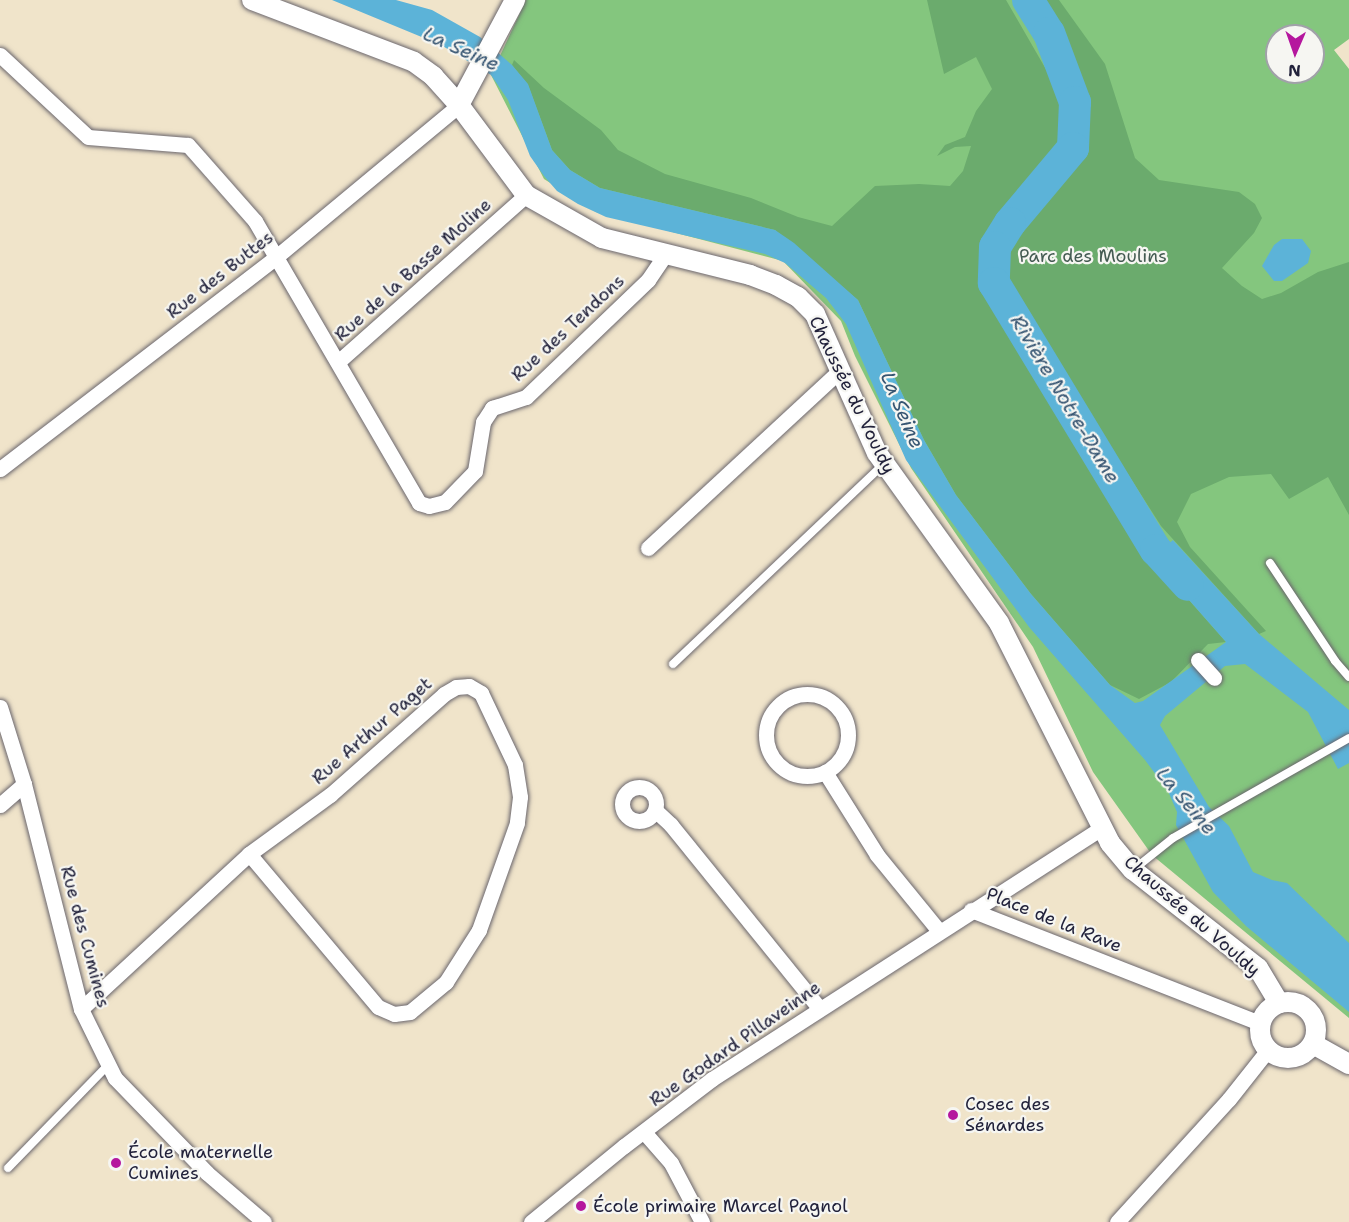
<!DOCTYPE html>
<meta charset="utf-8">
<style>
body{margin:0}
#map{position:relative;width:1349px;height:1222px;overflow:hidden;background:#f0e4ca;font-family:"Shantell Sans",sans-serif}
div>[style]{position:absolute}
.green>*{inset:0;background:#84c67e}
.forest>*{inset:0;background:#6bab6d}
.water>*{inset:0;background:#5cb3d8}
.river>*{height:32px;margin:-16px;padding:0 16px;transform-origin:16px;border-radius:16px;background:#5cb3d8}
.roads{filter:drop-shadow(0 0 2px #6a666d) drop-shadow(0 0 2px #6a666d)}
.service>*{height:8px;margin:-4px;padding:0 4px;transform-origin:4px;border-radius:4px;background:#fff}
.minor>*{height:15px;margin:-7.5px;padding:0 7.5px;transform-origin:7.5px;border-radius:7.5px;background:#fff}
.minor>.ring{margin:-7.5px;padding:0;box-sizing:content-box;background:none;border:15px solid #fff;border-radius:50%}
.tertiary>*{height:20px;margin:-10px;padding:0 10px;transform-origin:10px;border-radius:10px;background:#fff}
.tertiary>.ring{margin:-10px;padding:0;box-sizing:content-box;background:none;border:20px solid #fff;border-radius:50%}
.dots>*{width:16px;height:16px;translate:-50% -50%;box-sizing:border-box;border:3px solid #f6f6f2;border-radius:50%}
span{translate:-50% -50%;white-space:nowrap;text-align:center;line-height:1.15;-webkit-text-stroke:4.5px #f6f6f2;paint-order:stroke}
.park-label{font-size:18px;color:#445b52}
.street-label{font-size:18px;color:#22223b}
.poi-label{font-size:18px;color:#22223b}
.left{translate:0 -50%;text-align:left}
.water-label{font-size:20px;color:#365572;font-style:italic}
.north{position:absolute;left:1265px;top:24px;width:60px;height:60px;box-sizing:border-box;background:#f6f6f2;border:2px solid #a1a1a9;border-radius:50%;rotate:182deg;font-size:16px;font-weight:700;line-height:24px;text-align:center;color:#22223b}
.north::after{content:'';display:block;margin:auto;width:21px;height:27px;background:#b5179e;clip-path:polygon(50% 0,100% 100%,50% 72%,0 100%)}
</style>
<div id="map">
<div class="green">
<i style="clip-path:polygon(evenodd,526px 0,1349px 0,1349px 39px,1334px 50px,1349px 69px,1349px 1018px,1152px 855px,1093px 772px,1033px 647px,911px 468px,855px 356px,841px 321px,783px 261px,596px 212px,544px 179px,491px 75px,526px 0,1277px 36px,1313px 36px,1313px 72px,1277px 72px,1277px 36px)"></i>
</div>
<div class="forest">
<i style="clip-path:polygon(927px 0,1006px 0,1059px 92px,1068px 113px,1066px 137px,1060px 155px,1009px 213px,991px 246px,984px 273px,1004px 318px,1152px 558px,1226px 642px,1208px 644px,1171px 682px,1139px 699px,1110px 685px,1031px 594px,956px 495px,924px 440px,858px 300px,775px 230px,600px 188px,570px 170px,552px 150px,528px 85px,512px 65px,514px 60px,544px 88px,601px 130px,618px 150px,665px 174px,751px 198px,798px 217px,832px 226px,875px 186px,919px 184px,950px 186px,963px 171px,971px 146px,955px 147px,937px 156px,945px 145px,965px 137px,976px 111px,992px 89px,976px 57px,944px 74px)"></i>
<i style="clip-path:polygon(1033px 0,1059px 0,1105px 64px,1135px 158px,1159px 180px,1239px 192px,1255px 204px,1262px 218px,1254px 233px,1222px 268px,1242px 286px,1262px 299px,1281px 293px,1318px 272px,1349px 262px,1349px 515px,1328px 477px,1289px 499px,1271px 474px,1229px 477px,1191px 494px,1177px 522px,1190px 547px,1266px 631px,1259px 634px,1161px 526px,1001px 275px,1002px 244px,1019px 216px,1071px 157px,1085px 124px,1083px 87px)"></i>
</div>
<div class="water">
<i style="clip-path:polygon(332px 0,396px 0,432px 10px,480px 37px,512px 65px,528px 84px,552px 150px,570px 170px,600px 188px,775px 230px,794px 243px,858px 300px,924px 440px,956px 495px,1031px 594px,1110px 685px,1135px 703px,1143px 701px,1226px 642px,1152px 558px,1173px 540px,1259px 634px,1349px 710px,1349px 763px,1338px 769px,1308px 712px,1245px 664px,1225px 666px,1165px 716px,1160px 725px,1209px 807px,1229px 826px,1253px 872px,1272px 880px,1287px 883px,1349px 943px,1349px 1012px,1246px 926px,1213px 892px,1176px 825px,1177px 812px,1168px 791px,1145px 760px,1029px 627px,906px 460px,846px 324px,826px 298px,785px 263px,765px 254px,606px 217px,578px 204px,557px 191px,544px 176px,530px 156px,508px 100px,491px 75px,441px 45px)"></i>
<i style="clip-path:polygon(1282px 239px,1302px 239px,1311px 251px,1308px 263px,1282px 281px,1274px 281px,1262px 266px,1274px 245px)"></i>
</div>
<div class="river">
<i style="left:1028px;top:0;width:39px;rotate:58deg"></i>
<i style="left:1049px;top:33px;width:74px;rotate:69.4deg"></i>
<i style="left:1075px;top:102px;width:46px;rotate:92.5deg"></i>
<i style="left:1073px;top:148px;width:98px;rotate:130deg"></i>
<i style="left:1010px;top:223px;width:28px;rotate:122deg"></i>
<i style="left:995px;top:247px;width:36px;rotate:92deg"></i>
<i style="left:994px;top:283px;width:312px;rotate:58.8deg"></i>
<i style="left:1156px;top:550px;width:47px;rotate:47.6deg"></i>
</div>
<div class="roads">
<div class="service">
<i style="left:1270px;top:563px;width:118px;rotate:56.4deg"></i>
<i style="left:1335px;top:661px;width:21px;rotate:49deg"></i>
<i style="left:673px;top:664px;width:291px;rotate:-43.5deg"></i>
<i style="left:1133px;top:870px;width:51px;rotate:-38.7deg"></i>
<i style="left:1173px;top:838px;width:202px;rotate:-29.6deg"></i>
<i style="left:8px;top:1168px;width:144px;rotate:-45.8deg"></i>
</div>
<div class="minor">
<i style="left:0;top:55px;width:120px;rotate:43deg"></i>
<i style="left:88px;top:137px;width:100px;rotate:4.6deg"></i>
<i style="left:188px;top:145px;width:101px;rotate:48.6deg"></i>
<i style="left:255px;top:221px;width:326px;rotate:59.8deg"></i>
<i style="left:419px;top:503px;width:10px;rotate:17deg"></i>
<i style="left:429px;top:506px;width:16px;rotate:-14deg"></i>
<i style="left:445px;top:502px;width:43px;rotate:-45.9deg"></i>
<i style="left:475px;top:471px;width:50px;rotate:-80.7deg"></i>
<i style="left:483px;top:422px;width:17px;rotate:-57deg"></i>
<i style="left:492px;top:408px;width:36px;rotate:-18deg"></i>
<i style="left:526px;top:397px;width:169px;rotate:-43.8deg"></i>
<i style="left:648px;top:280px;width:32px;rotate:-56deg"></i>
<i style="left:339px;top:361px;width:250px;rotate:-41.6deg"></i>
<i style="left:0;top:469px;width:348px;rotate:-37.5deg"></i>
<i style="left:276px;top:257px;width:238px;rotate:-39.7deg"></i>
<i style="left:648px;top:548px;width:262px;rotate:-42.8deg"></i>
<i style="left:1198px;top:660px;width:24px;rotate:48deg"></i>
<i class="ring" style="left:766px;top:694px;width:67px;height:67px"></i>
<i style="left:0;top:707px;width:81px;rotate:72.7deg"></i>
<i style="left:24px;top:784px;width:232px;rotate:75.8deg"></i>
<i style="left:81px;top:1009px;width:77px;rotate:63.8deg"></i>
<i style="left:115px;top:1078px;width:132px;rotate:45.9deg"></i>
<i style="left:207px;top:1173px;width:75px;rotate:40.7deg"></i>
<i style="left:825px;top:772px;width:98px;rotate:57.9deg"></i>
<i style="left:877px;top:855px;width:98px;rotate:50.8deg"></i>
<i class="ring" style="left:622px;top:787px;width:19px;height:19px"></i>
<i style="left:0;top:805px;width:32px;rotate:-41deg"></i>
<i style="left:655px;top:810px;width:22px;rotate:43deg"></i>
<i style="left:671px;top:825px;width:235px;rotate:51deg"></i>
<i style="left:971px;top:910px;width:310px;rotate:21.4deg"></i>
<i style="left:81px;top:1009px;width:229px;rotate:-42.7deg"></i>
<i style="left:249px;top:854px;width:100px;rotate:-36.1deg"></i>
<i style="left:330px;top:795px;width:152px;rotate:-41.5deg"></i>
<i style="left:444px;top:694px;width:14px;rotate:-30deg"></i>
<i style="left:456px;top:687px;width:13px;rotate:-4deg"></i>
<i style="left:469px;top:686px;width:14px;rotate:30deg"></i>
<i style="left:481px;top:693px;width:80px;rotate:64.7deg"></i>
<i style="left:515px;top:765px;width:32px;rotate:81deg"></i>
<i style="left:520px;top:797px;width:26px;rotate:97deg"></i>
<i style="left:517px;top:823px;width:114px;rotate:109.6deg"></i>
<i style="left:479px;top:930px;width:62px;rotate:122.4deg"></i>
<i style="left:446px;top:982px;width:47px;rotate:140.2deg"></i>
<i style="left:410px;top:1012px;width:16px;rotate:173deg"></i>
<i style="left:394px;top:1014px;width:17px;rotate:-156deg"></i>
<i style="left:378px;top:1007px;width:200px;rotate:-130.1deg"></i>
<i style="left:644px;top:1132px;width:41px;rotate:48.9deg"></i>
<i style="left:671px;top:1163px;width:67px;rotate:62.3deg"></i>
<i style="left:531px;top:1222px;width:120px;rotate:-39.3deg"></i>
<i style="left:624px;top:1146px;width:111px;rotate:-37.3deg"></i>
<i style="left:712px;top:1079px;width:463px;rotate:-32.8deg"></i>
<i style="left:1117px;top:1222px;width:166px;rotate:-47.7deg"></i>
<i style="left:1229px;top:1099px;width:61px;rotate:-51.6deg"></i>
</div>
<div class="tertiary">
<i style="left:252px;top:0;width:173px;rotate:20.9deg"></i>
<i style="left:414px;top:62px;width:24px;rotate:36deg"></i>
<i style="left:433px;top:76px;width:39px;rotate:48deg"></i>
<i style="left:459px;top:105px;width:112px;rotate:53.3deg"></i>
<i style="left:526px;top:195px;width:87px;rotate:29.5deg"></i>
<i style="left:602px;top:238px;width:153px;rotate:14deg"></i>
<i style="left:750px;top:275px;width:28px;rotate:21deg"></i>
<i style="left:776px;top:285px;width:25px;rotate:29deg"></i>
<i style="left:798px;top:297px;width:24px;rotate:45deg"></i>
<i style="left:815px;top:314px;width:152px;rotate:66deg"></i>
<i style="left:877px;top:453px;width:209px;rotate:54.3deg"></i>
<i style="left:999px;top:623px;width:246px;rotate:63.2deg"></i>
<i style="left:1110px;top:843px;width:35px;rotate:50deg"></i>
<i style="left:1133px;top:870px;width:159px;rotate:38.1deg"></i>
<i style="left:1258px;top:968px;width:41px;rotate:59deg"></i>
<i style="left:459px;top:105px;width:119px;rotate:-61.9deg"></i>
<i class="ring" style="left:1260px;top:1002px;width:36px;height:36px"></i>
<i style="left:1313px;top:1044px;width:41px;rotate:29.1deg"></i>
</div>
</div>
<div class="dots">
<i style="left:953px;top:1115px;background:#b5179e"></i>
<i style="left:116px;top:1163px;background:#b5179e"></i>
<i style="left:581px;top:1206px;background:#b5179e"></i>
</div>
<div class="park-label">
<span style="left:1093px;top:256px">Parc des Moulins</span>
</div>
<div class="street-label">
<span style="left:413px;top:270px;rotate:-42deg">Rue de la Basse Moline</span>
<span style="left:220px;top:275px;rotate:-38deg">Rue des Buttes</span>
<span style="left:568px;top:328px;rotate:-43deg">Rue des Tendons</span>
<span style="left:852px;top:395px;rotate:64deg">Chaussée du Vouldy</span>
<span style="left:372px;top:731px;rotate:-41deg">Rue Arthur Paget</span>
<span style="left:1192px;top:916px;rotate:41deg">Chaussée du Vouldy</span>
<span style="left:1054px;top:920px;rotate:22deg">Place de la Rave</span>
<span style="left:85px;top:937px;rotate:75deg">Rue des Cumines</span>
<span style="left:735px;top:1044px;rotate:-35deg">Rue Godard Pillaveinne</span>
</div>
<div class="poi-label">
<span class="left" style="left:965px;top:1115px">Cosec des<br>Sénardes</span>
<span class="left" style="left:128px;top:1163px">École maternelle<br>Cumines</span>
<span class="left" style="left:593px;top:1206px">École primaire Marcel Pagnol</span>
</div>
<div class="water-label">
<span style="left:461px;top:49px;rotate:24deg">La Seine</span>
<span style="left:1065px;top:399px;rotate:59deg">Rivière Notre-Dame</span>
<span style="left:902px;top:410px;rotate:67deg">La Seine</span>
<span style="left:1186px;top:801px;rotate:50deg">La Seine</span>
</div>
<div class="north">N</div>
</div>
